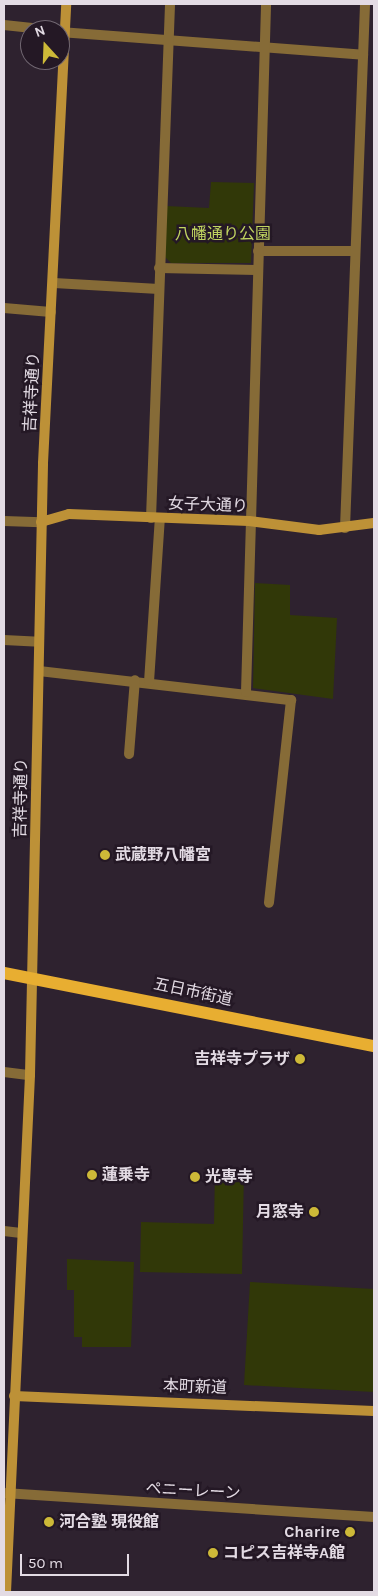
<!DOCTYPE html>
<meta charset="utf-8">
<style>
body{margin:0}
#map{position:relative;width:378px;height:1596px;overflow:hidden;background:#2e222f;font-family:Karla,"Noto Sans JP",sans-serif}
div>[style]{position:absolute}
.green>*{inset:0;background:#313808}
.street>*{height:10px;margin:-5px;padding:0 5px;transform-origin:5px;border-radius:5px;background:#866b37}
.secondary>*{height:10px;margin:-5px;padding:0 5px;transform-origin:5px;border-radius:5px;background:#bd9137}
.primary>*{height:12px;margin:-6px;padding:0 6px;transform-origin:6px;border-radius:6px;background:#e8ae31}
.dots>*{width:14px;height:14px;translate:-50% -50%;box-sizing:border-box;border:2px solid #241825;border-radius:50%}
span{translate:-50% -50%;white-space:nowrap;text-align:center;line-height:1.15;-webkit-text-stroke:5px #241825;paint-order:stroke}
.park-label{font-size:16px;color:#c0d460}
.street-label{font-size:16px;color:#e3dbe4}
.poi-label{font-size:16px;color:#e3dbe4;font-weight:700}
.left{translate:0 -50%;text-align:left}
.right{translate:-100% -50%;text-align:right}
.frame{position:absolute;inset:0;border:5px solid #e3dbe4;pointer-events:none}
.north{position:absolute;left:20px;top:20px;width:50px;height:50px;box-sizing:border-box;background:#241825;border:1px solid #706671;border-radius:50%;rotate:340deg;font-size:14px;font-weight:700;line-height:20px;text-align:center;color:#e3dbe4}
.north::after{content:'';display:block;margin:auto;width:18px;height:22px;background:#cdb938;clip-path:polygon(50% 0,100% 100%,50% 72%,0 100%)}
.scale{position:absolute;left:20px;top:1554px;width:109px;height:22px;box-sizing:border-box;border:2px solid #e3dbe4;border-top:0;padding-left:6px;font-size:15px;line-height:18px;white-space:nowrap;color:#e3dbe4;-webkit-text-stroke:4px #241825;paint-order:stroke}
</style>
<div id="map">
<div class="green">
<i style="clip-path:polygon(211px 182px,254px 183px,251px 263px,171px 263px,165px 257px,166px 206px,209px 208px)"></i>
<i style="clip-path:polygon(255px 583px,290px 585px,290px 615px,337px 618px,333px 699px,253px 688px)"></i>
<i style="clip-path:polygon(215px 1169px,244px 1170px,242px 1274px,140px 1272px,141px 1222px,214px 1224px)"></i>
<i style="clip-path:polygon(67px 1259px,134px 1262px,131px 1347px,82px 1347px,82px 1337px,74px 1337px,74px 1290px,67px 1290px)"></i>
<i style="clip-path:polygon(250px 1282px,374px 1289px,374px 1392px,244px 1385px)"></i>
</div>
<div class="street">
<i style="left:4px;top:25px;width:47px;rotate:6.1deg"></i>
<i style="left:60px;top:32px;width:304px;rotate:4.3deg"></i>
<i style="left:258px;top:251px;width:94px"></i>
<i style="left:159px;top:268px;width:98px;rotate:1.2deg"></i>
<i style="left:54px;top:283px;width:105px;rotate:3.3deg"></i>
<i style="left:4px;top:308px;width:47px;rotate:4.9deg"></i>
<i style="left:151px;top:518px;width:514px;rotate:-87.88deg"></i>
<i style="left:4px;top:521px;width:37px;rotate:2deg"></i>
<i style="left:345px;top:528px;width:524px;rotate:-87.81deg"></i>
<i style="left:4px;top:640px;width:35px;rotate:3deg"></i>
<i style="left:39px;top:671px;width:254px;rotate:6.6deg"></i>
<i style="left:291px;top:700px;width:204px;rotate:96.2deg"></i>
<i style="left:149px;top:682px;width:164px;rotate:-86.2deg"></i>
<i style="left:246px;top:692px;width:688px;rotate:-88.33deg"></i>
<i style="left:129px;top:754px;width:74px;rotate:-85.4deg"></i>
<i style="left:4px;top:1072px;width:26px;rotate:7deg"></i>
<i style="left:4px;top:1231px;width:17px;rotate:7deg"></i>
<i style="left:4px;top:1493px;width:371px;rotate:3.7deg"></i>
</div>
<div class="secondary">
<i style="left:41px;top:522px;width:29px;rotate:-16deg"></i>
<i style="left:69px;top:514px;width:180px;rotate:2.2deg"></i>
<i style="left:249px;top:521px;width:71px;rotate:7.3deg"></i>
<i style="left:319px;top:530px;width:55px;rotate:-7.3deg"></i>
<i style="left:14px;top:1396px;width:360px;rotate:2.4deg"></i>
<i style="left:6px;top:1592px;width:518px;rotate:-87.34deg"></i>
<i style="left:30px;top:1075px;width:612px;rotate:-88.78deg"></i>
<i style="left:43px;top:463px;width:460px;rotate:-87.1deg"></i>
</div>
<div class="primary">
<i style="left:4px;top:973px;width:377px;rotate:11.2deg"></i>
</div>
<div class="dots">
<i style="left:105px;top:855px;background:#cdb938"></i>
<i style="left:300px;top:1059px;background:#cdb938"></i>
<i style="left:92px;top:1175px;background:#cdb938"></i>
<i style="left:195px;top:1177px;background:#cdb938"></i>
<i style="left:314px;top:1212px;background:#cdb938"></i>
<i style="left:49px;top:1522px;background:#cdb938"></i>
<i style="left:350px;top:1532px;background:#cdb938"></i>
<i style="left:213px;top:1553px;background:#cdb938"></i>
</div>
<div class="park-label">
<span style="left:223px;top:234px">八幡通り公園</span>
</div>
<div class="street-label">
<span style="left:32px;top:392px;rotate:-87deg">吉祥寺通り</span>
<span style="left:208px;top:505px;rotate:2deg">女子大通り</span>
<span style="left:21px;top:798px;rotate:-89deg">吉祥寺通り</span>
<span style="left:193px;top:992px;rotate:12deg">五日市街道</span>
<span style="left:195px;top:1387px;rotate:2deg">本町新道</span>
<span style="left:193px;top:1491px;rotate:3deg">ペニーレーン</span>
</div>
<div class="poi-label">
<span class="left" style="left:115px;top:855px">武蔵野八幡宮</span>
<span class="right" style="left:290px;top:1059px">吉祥寺プラザ</span>
<span class="left" style="left:102px;top:1175px">蓮乗寺</span>
<span class="left" style="left:205px;top:1177px">光専寺</span>
<span class="right" style="left:304px;top:1212px">月窓寺</span>
<span class="left" style="left:59px;top:1522px">河合塾 現役館</span>
<span class="right" style="left:340px;top:1532px">Charire</span>
<span class="left" style="left:223px;top:1553px">コピス吉祥寺A館</span>
</div>
<div class="frame"></div>
<div class="north">N</div>
<div class="scale">50 m</div>
</div>
